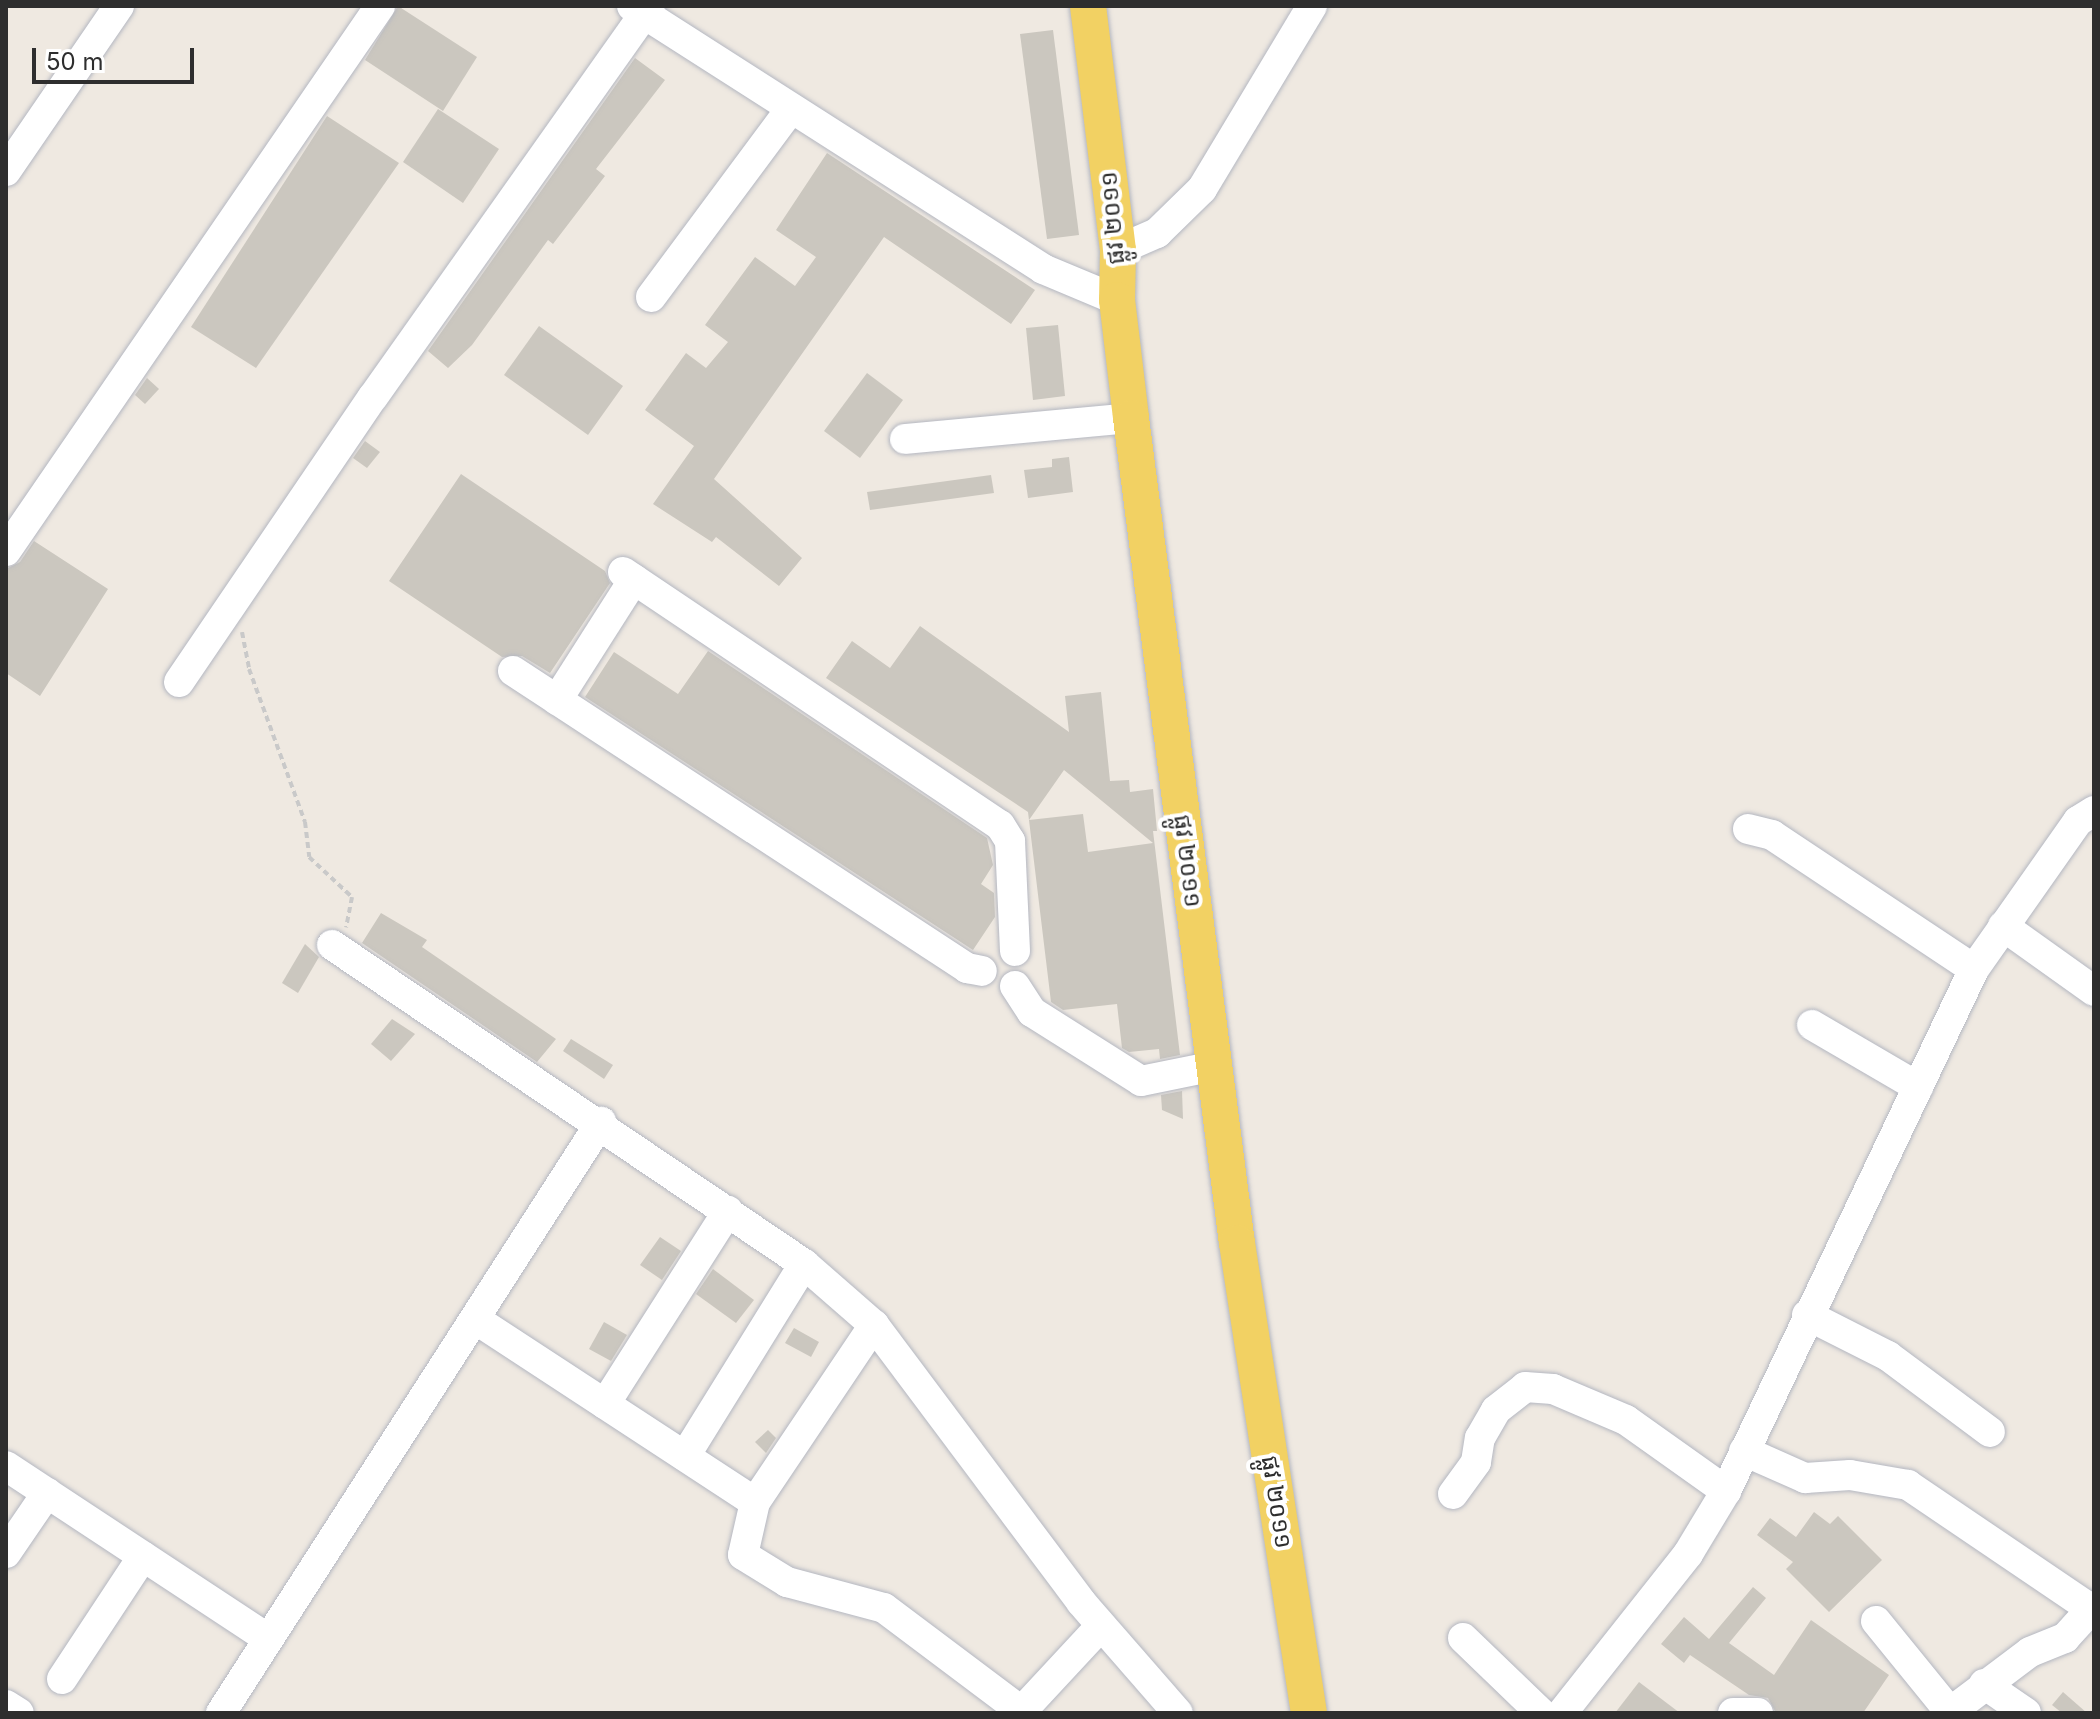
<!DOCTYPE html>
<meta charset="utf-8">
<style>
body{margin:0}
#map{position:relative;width:2100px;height:1719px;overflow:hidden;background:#efe9e1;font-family:Inter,"Noto Sans Khmer",sans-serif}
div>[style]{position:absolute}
.building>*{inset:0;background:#cbc7bf}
.path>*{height:4px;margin-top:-2px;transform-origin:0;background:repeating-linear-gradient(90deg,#c9c9c9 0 6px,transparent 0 10px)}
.roads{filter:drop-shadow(0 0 2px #b4b7c1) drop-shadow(0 0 2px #b4b7c1)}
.minor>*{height:30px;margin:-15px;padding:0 15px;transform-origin:15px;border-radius:15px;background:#fff}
.major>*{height:36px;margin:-18px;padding:0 18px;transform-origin:18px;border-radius:18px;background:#f2d163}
span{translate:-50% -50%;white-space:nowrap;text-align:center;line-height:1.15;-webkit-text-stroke:8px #fff;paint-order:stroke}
.street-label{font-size:24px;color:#2e2e2e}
.frame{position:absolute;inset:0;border:8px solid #2e2e2e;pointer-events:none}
.scale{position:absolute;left:32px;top:48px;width:162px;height:36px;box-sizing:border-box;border:4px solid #2e2e2e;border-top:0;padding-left:10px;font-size:24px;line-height:28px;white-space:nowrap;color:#2e2e2e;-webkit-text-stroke:6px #fff;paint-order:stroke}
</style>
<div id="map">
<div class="building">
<i style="clip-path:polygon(398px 6px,477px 57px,443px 111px,365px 60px)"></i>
<i style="clip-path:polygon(1053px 30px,1079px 235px,1047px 239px,1020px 34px)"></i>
<i style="clip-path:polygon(635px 58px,665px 80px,596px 169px,605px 176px,553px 244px,548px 240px,472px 345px,448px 368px,428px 351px)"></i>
<i style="clip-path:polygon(438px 109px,499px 149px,463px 203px,403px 162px)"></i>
<i style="clip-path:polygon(327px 116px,399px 163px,256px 368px,191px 327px)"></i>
<i style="clip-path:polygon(827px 153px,1035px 290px,1011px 324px,884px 237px,714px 479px,802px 558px,779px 586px,716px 537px,712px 542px,653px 504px,694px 446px,645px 410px,686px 353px,706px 368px,728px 342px,705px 325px,755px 257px,795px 286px,816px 257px,776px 230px)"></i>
<i style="clip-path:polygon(1058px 325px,1065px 396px,1033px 400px,1026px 328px)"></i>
<i style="clip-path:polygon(539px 326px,623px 386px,588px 435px,504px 375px)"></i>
<i style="clip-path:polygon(867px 373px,903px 400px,860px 458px,824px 431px)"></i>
<i style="clip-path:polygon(147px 378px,159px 389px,145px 404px,135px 395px)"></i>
<i style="clip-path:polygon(365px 441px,380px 452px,367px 468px,353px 458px)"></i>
<i style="clip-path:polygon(1069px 457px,1073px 492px,1028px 498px,1024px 470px,1052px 467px,1052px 459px)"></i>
<i style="clip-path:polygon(461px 474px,605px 571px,610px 583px,550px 673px,522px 656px,502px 657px,389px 581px)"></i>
<i style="clip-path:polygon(991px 475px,994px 493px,870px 510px,867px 492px)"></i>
<i style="clip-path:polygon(34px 541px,108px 589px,40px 696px,6px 673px,6px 569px,20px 562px)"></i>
<i style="clip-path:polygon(evenodd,920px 626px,1069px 732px,1065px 696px,1101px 692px,1110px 781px,1129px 780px,1130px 792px,1153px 789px,1157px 831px,1153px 831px,1180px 1055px,1160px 1059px,1159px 1049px,1129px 1052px,1122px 1048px,1117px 1004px,1063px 1010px,1051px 1002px,1028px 812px,826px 678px,852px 641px,890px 668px,920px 626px,1064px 770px,1102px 801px,1153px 843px,1088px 852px,1083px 814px,1029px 820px,1064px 770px)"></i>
<i style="clip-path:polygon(708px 651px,987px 838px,993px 865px,981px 884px,994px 893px,995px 917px,973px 950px,585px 697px,614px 652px,678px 694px)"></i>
<i style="clip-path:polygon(381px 913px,427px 940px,422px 947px,556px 1039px,537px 1062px,362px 943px)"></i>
<i style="clip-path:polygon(305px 944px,319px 957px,298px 993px,282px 983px)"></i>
<i style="clip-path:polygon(392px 1019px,415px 1034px,391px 1061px,371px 1044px)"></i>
<i style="clip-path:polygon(571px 1039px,613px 1065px,604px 1079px,563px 1051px)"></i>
<i style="clip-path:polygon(1182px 1091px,1183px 1119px,1162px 1110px,1161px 1095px)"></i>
<i style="clip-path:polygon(660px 1237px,681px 1251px,662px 1280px,640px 1265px)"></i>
<i style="clip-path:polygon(713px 1269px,754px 1300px,736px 1323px,696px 1294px)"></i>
<i style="clip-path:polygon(604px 1322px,627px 1335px,611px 1361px,589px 1349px)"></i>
<i style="clip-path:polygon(794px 1328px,819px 1342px,811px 1357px,785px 1343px)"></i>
<i style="clip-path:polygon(768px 1430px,776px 1438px,766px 1453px,755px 1442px)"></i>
<i style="clip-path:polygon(1814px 1512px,1830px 1524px,1838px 1516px,1882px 1560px,1829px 1612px,1786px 1569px,1793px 1562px,1757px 1535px,1770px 1518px,1796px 1537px)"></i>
<i style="clip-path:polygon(1753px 1587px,1766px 1598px,1729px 1643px,1774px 1675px,1811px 1620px,1889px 1675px,1863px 1713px,1776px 1713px,1768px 1698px,1749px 1695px,1690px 1655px,1684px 1663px,1661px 1644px,1684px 1617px,1709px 1639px)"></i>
<i style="clip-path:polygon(1639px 1682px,1680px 1713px,1615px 1713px)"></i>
<i style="clip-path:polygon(2063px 1692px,2087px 1713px,2062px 1713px,2052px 1705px)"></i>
</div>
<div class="path">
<i style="left:242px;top:632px;width:38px;rotate:79deg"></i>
<i style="left:249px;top:669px;width:163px;rotate:69.9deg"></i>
<i style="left:305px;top:822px;width:35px;rotate:83deg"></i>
<i style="left:309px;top:857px;width:59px;rotate:42.9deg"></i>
<i style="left:352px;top:897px;width:31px;rotate:101deg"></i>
</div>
<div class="roads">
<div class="minor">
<i style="left:632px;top:6px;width:488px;rotate:32.6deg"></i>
<i style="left:1043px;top:269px;width:80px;rotate:22.7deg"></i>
<i style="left:6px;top:171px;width:200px;rotate:-55.6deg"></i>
<i style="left:1118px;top:250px;width:43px;rotate:-23.6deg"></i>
<i style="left:1157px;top:233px;width:63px;rotate:-44.4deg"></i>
<i style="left:1202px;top:189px;width:214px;rotate:-59deg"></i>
<i style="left:651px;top:297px;width:233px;rotate:-53.4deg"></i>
<i style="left:905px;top:439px;width:227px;rotate:-5.3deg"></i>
<i style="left:6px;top:551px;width:661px;rotate:-55.54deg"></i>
<i style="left:623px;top:572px;width:454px;rotate:33.9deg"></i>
<i style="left:1000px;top:825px;width:19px;rotate:58deg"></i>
<i style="left:1010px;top:841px;width:110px;rotate:87.4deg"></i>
<i style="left:513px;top:671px;width:543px;rotate:33.19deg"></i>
<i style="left:967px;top:968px;width:15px;rotate:11deg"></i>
<i style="left:179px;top:682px;width:345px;rotate:-55.8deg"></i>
<i style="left:373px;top:397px;width:479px;rotate:-54.7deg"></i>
<i style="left:557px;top:700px;width:143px;rotate:-57.5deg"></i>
<i style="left:1748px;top:829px;width:25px;rotate:14deg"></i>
<i style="left:1772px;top:835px;width:242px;rotate:33.6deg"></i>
<i style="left:2003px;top:926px;width:112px;rotate:35.5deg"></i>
<i style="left:332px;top:945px;width:570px;rotate:34.05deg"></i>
<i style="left:804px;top:1264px;width:93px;rotate:41.1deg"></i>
<i style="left:874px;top:1325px;width:346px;rotate:53.2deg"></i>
<i style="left:1081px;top:1602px;width:147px;rotate:48.9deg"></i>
<i style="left:1015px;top:986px;width:31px;rotate:57deg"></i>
<i style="left:1032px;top:1012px;width:129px;rotate:32.3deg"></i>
<i style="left:1141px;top:1081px;width:76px;rotate:-11.5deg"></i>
<i style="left:1812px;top:1025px;width:123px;rotate:30.3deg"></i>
<i style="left:1807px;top:1315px;width:91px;rotate:26.8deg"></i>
<i style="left:1888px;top:1356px;width:127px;rotate:36.7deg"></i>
<i style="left:475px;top:1319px;width:334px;rotate:33.2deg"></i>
<i style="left:874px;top:1325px;width:213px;rotate:123.9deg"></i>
<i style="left:755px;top:1502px;width:54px;rotate:102.8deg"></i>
<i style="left:743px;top:1555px;width:52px;rotate:31.5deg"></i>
<i style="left:787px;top:1582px;width:100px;rotate:15deg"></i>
<i style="left:884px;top:1608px;width:171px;rotate:36.9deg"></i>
<i style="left:605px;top:1404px;width:229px;rotate:-57.5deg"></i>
<i style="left:1744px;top:1451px;width:67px;rotate:23.9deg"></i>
<i style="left:1805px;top:1478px;width:45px;rotate:-3.8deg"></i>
<i style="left:1850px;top:1475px;width:59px;rotate:9.8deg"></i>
<i style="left:1908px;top:1485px;width:225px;rotate:34.1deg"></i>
<i style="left:685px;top:1456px;width:226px;rotate:-58.2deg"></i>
<i style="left:6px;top:1466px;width:314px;rotate:33.4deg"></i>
<i style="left:1453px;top:1494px;width:39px;rotate:-54deg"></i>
<i style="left:1476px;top:1462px;width:24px;rotate:-81deg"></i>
<i style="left:1480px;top:1438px;width:32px;rotate:-60deg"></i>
<i style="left:1496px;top:1410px;width:37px;rotate:-38deg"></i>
<i style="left:1525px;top:1387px;width:28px;rotate:4deg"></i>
<i style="left:1553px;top:1389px;width:79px;rotate:23deg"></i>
<i style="left:1626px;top:1420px;width:123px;rotate:35.4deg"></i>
<i style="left:6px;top:1553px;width:73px;rotate:-55.7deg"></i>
<i style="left:1876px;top:1621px;width:117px;rotate:50.9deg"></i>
<i style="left:1463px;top:1638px;width:108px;rotate:43.9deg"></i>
<i style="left:62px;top:1679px;width:147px;rotate:-56.6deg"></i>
<i style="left:1984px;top:1684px;width:51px;rotate:34.6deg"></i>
<i style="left:6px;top:1705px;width:15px;rotate:32deg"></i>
<i style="left:221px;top:1713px;width:703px;rotate:-57.26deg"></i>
<i style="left:1020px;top:1713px;width:117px;rotate:-47.1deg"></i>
<i style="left:1562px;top:1713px;width:203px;rotate:-51.6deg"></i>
<i style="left:1688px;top:1554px;width:74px;rotate:-58.9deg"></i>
<i style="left:1726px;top:1491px;width:578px;rotate:-64.59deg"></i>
<i style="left:1974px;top:969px;width:181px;rotate:-54.9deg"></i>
<i style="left:2078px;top:821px;width:19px;rotate:-32deg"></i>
<i style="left:1733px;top:1713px;width:25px"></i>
<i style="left:1949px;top:1713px;width:101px;rotate:-37deg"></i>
<i style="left:2030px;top:1652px;width:38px;rotate:-22deg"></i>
<i style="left:2065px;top:1638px;width:43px;rotate:-47.8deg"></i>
</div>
<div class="major">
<i style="left:1088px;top:6px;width:246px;rotate:83deg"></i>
<i style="left:1118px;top:250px;width:50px;rotate:91.1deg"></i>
<i style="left:1117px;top:300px;width:119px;rotate:83.2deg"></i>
<i style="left:1131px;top:418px;width:832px;rotate:82.68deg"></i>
<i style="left:1237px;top:1243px;width:475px;rotate:81.3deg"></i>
</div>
</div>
<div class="street-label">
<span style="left:1112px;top:218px;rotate:-95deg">ផ្លូវ ២០១១</span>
<span style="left:1188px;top:861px;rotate:83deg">ផ្លូវ ២០១១</span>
<span style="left:1277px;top:1502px;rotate:81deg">ផ្លូវ ២០១១</span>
</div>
<div class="frame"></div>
<div class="scale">50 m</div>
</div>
